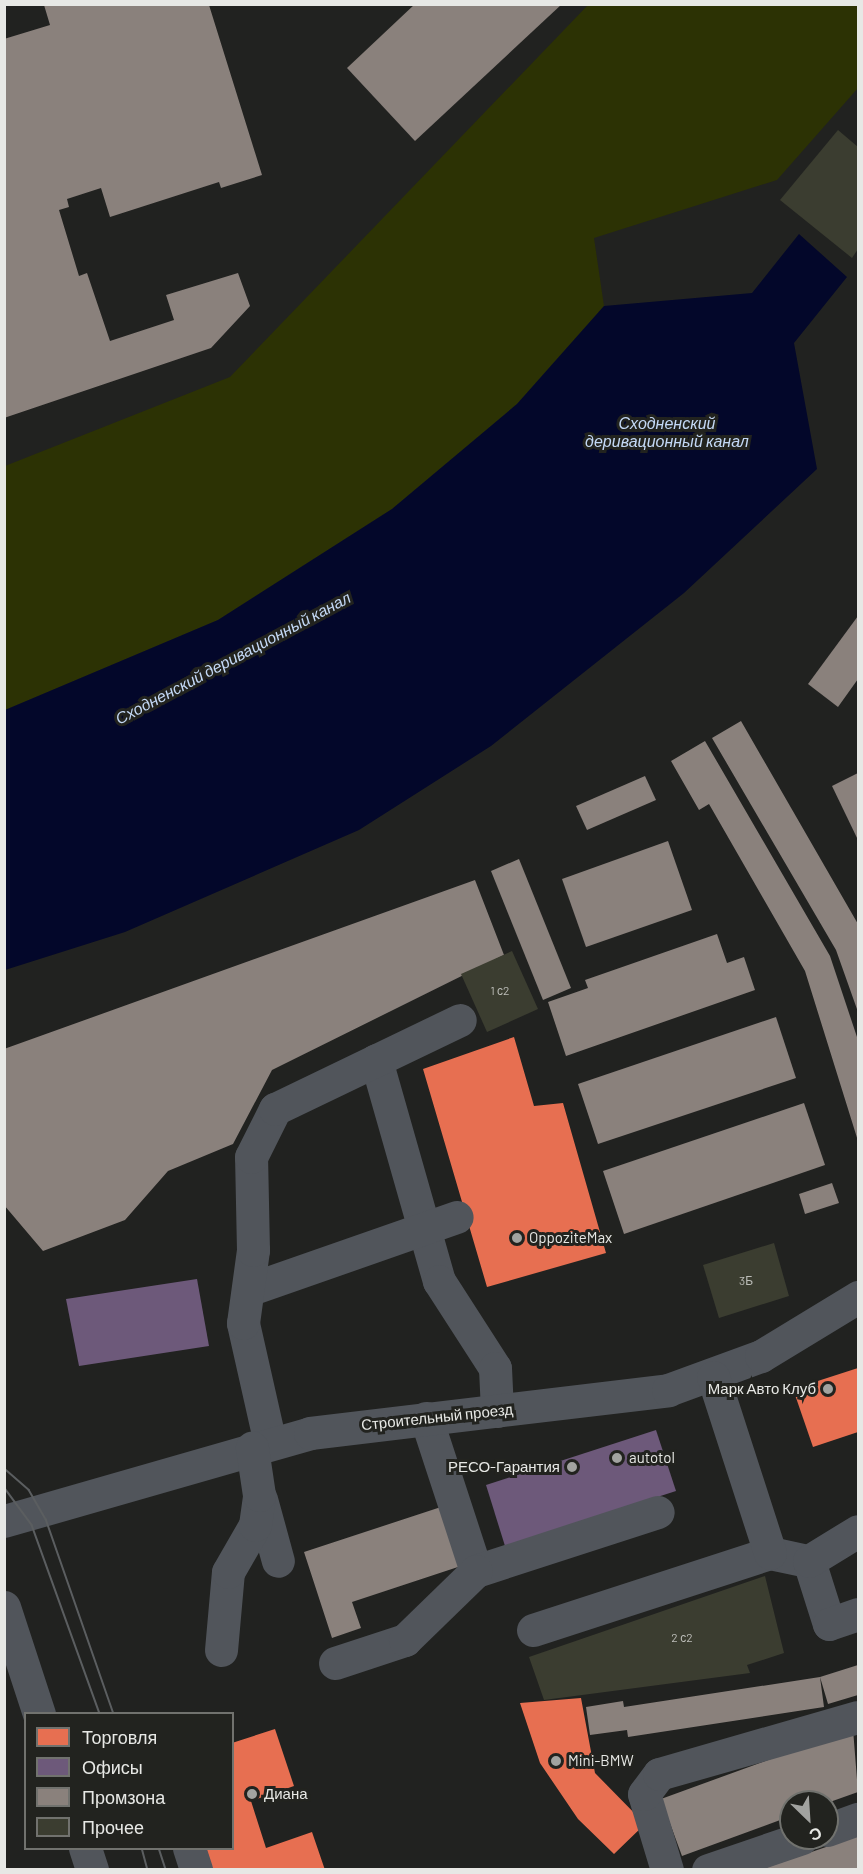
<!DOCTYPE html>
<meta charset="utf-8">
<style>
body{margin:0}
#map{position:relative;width:863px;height:1874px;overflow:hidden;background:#212220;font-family:Barlow,sans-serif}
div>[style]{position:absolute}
.green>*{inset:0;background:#2c3204}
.water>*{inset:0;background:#03072a}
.shops>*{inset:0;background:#e76f51}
.offices>*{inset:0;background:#6d597a}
.industry>*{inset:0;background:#8a817c}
.building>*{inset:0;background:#3b3d30}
.minor>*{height:33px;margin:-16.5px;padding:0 16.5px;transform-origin:16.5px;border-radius:16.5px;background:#51555b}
.tram>*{height:1.5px;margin:-0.75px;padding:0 0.75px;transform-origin:0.75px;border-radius:0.75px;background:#5b5e60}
.dots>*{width:16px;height:16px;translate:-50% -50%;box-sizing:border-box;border:3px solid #22231f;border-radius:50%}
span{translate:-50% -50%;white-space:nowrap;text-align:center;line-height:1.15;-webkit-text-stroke:6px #22231f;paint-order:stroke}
.number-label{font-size:12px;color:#bcbdb8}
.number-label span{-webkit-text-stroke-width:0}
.poi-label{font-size:15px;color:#e7e8e5}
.left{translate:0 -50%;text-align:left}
.right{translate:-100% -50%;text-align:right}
.street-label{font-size:15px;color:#e7e8e5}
.water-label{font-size:16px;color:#c3d8f5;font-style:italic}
.frame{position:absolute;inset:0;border:6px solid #e7e8e5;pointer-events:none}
.legend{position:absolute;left:24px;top:1712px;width:210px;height:138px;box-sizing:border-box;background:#22231f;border:2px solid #71726e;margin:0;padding:8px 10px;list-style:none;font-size:18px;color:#e7e8e5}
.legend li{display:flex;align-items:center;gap:12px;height:30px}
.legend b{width:30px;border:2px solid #71726e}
.north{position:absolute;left:779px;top:1790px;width:60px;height:60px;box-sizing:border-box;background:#22231f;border:2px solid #71726e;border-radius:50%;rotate:155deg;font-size:16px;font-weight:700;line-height:24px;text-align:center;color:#e7e8e5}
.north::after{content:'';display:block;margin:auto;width:21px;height:27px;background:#a2a3a0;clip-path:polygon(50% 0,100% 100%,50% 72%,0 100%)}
</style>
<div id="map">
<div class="green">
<i style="clip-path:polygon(588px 5px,858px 5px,858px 88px,777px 180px,594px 238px,604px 306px,517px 404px,392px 509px,218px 620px,5px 710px,5px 466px,230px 377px)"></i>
</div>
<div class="water">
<i style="clip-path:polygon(799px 234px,847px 277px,794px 343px,817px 469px,684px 593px,491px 746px,359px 830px,125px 932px,5px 970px,5px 710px,218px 620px,392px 509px,517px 404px,604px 306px,752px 293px)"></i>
</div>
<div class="shops">
<i style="clip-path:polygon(514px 1037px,534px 1106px,563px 1103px,606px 1253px,487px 1287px,423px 1069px)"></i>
<i style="clip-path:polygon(858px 1368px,858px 1432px,813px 1447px,793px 1389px)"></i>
<i style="clip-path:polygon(581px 1698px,595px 1773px,645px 1824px,614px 1854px,578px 1819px,540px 1763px,520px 1703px)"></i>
<i style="clip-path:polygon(275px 1729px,294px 1786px,251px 1801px,266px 1848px,312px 1832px,325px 1870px,213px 1870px,206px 1848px,232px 1848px,232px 1743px)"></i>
</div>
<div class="offices">
<i style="clip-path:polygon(197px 1279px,209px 1346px,79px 1366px,66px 1299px)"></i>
<i style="clip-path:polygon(656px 1430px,676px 1491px,505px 1546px,486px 1485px)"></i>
</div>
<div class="industry">
<i style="clip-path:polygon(415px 4px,562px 4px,415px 141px,347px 68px)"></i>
<i style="clip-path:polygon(44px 5px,209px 5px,262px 175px,221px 188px,219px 182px,110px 217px,101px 188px,67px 199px,69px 207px,59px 210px,79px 276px,87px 273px,110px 341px,174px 320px,166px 295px,238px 273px,250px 306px,211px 348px,4px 418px,4px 39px,50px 25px)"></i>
<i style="clip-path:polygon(858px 616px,858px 679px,838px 707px,808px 684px)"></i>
<i style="clip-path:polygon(741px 721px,858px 924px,858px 1012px,836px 950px,712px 738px)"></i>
<i style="clip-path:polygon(705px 741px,830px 956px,858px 1040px,858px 1141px,805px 971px,709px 804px,699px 810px,671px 761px)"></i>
<i style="clip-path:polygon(858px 773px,858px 840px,832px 786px)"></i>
<i style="clip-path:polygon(645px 776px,656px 800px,587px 830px,576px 806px)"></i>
<i style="clip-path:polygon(668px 841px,692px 910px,586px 947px,562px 879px)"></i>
<i style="clip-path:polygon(519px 859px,571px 988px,543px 1000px,491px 871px)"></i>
<i style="clip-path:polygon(475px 880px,504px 955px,272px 1070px,233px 1144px,168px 1171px,125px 1220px,43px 1251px,4px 1205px,4px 1049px)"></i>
<i style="clip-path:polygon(717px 934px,727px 963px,744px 957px,755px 990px,566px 1056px,548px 1002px,588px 988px,585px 980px)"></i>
<i style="clip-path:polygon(776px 1017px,796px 1078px,598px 1144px,578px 1084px)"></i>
<i style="clip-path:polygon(804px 1103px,825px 1165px,624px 1234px,603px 1171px)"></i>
<i style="clip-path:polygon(832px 1183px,839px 1203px,805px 1214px,799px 1194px)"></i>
<i style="clip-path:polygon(444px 1506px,464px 1565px,352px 1602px,361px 1628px,332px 1638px,304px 1552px)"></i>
<i style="clip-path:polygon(858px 1665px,858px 1695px,828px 1704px,820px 1677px,824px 1707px,628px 1737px,627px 1730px,590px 1735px,586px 1707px,623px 1701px,624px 1707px,820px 1677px)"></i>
<i style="clip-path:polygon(853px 1729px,858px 1792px,827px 1803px,791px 1802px,791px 1816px,682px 1856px,661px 1799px)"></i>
<i style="clip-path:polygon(858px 1836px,858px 1868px,762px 1870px,762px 1869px)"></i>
</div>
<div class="building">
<i style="clip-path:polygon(838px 130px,858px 147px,858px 249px,852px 258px,780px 200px)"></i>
<i style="clip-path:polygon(512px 951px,538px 1009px,487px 1032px,461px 974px)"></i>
<i style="clip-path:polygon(774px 1243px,789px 1296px,719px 1318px,703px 1265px)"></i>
<i style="clip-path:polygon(765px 1576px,784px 1653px,747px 1665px,750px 1673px,544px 1700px,529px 1657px)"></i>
</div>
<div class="minor">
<i style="left:376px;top:1060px;width:230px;rotate:74.1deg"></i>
<i style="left:439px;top:1281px;width:103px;rotate:57.2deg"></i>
<i style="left:495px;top:1368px;width:43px;rotate:87.3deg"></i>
<i style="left:248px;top:1290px;width:221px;rotate:-19.3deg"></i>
<i style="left:426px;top:1418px;width:161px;rotate:71.9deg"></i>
<i style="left:476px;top:1571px;width:191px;rotate:-18deg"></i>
<i style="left:270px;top:1443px;width:123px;rotate:-102.7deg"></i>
<i style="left:243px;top:1323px;width:74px;rotate:-82.2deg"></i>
<i style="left:253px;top:1250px;width:93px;rotate:-91.2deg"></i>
<i style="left:251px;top:1157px;width:54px;rotate:-63.4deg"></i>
<i style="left:275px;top:1109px;width:205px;rotate:-25.7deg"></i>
<i style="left:261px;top:1499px;width:64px;rotate:74.7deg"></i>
<i style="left:4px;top:1521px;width:318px;rotate:-16deg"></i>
<i style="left:310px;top:1433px;width:361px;rotate:-6.8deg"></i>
<i style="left:668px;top:1390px;width:99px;rotate:-20.1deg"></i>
<i style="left:761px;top:1356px;width:114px;rotate:-31.3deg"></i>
<i style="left:770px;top:1553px;width:40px;rotate:12deg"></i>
<i style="left:809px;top:1561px;width:66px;rotate:72.4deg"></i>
<i style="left:829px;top:1624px;width:31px;rotate:-19deg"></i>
<i style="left:809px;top:1561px;width:57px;rotate:-31.5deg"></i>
<i style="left:4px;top:1607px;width:113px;rotate:71.9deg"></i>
<i style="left:533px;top:1630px;width:249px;rotate:-18deg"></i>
<i style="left:770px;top:1553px;width:185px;rotate:-107.9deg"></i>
<i style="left:221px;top:1650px;width:78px;rotate:-84.9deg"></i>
<i style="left:228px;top:1572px;width:54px;rotate:-60.1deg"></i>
<i style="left:255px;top:1525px;width:30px;rotate:-82deg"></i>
<i style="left:259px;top:1495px;width:48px;rotate:-98.5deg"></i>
<i style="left:335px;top:1663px;width:74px;rotate:-18.2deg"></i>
<i style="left:405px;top:1640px;width:99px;rotate:-44.2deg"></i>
<i style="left:827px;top:1830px;width:33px;rotate:-20deg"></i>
<i style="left:85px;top:1848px;width:23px;rotate:72deg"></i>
<i style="left:189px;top:1848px;width:23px;rotate:72deg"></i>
<i style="left:667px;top:1870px;width:79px;rotate:-106.8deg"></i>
<i style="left:644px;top:1794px;width:25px;rotate:-53deg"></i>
<i style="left:659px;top:1774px;width:207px;rotate:-16deg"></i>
<i style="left:708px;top:1870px;width:99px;rotate:-18.8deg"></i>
</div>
<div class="tram">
<i style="left:4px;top:1468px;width:33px;rotate:41deg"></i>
<i style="left:29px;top:1490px;width:34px;rotate:60deg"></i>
<i style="left:46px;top:1519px;width:207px;rotate:70.8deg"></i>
<i style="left:4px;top:1487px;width:47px;rotate:53.6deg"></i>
<i style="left:32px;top:1525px;width:201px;rotate:70.2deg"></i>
<i style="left:142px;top:1848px;width:23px;rotate:75deg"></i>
<i style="left:159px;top:1848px;width:23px;rotate:72deg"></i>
</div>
<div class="dots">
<i style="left:517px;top:1238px;background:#a2a3a0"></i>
<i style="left:828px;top:1389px;background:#a2a3a0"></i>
<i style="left:617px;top:1458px;background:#a2a3a0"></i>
<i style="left:572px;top:1467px;background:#a2a3a0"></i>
<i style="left:556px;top:1761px;background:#a2a3a0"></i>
<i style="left:252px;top:1794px;background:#a2a3a0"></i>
</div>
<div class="number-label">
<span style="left:500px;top:991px">1 с2</span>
<span style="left:746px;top:1281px">3Б</span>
<span style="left:682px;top:1638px">2 с2</span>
</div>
<div class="poi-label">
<span class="left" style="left:529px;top:1238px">OppoziteMax</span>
<span class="right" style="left:816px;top:1389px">Марк Авто Клуб</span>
<span class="left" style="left:629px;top:1458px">autotol</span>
<span class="right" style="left:560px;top:1467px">РЕСО-Гарантия</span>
<span class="left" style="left:568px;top:1761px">Mini-BMW</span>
<span class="left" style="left:264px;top:1794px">Диана</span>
</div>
<div class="street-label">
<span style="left:437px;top:1417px;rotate:-6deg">Строительный проезд</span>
</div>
<div class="water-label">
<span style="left:667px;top:432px">Сходненский<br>деривационный канал</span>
<span style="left:233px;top:658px;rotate:-28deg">Сходненский деривационный канал</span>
</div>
<div class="frame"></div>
<ul class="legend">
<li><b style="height:16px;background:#e76f51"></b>Торговля</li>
<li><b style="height:16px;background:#6d597a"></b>Офисы</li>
<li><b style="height:16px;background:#8a817c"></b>Промзона</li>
<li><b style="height:16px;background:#3b3d30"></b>Прочее</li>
</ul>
<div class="north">С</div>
</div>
